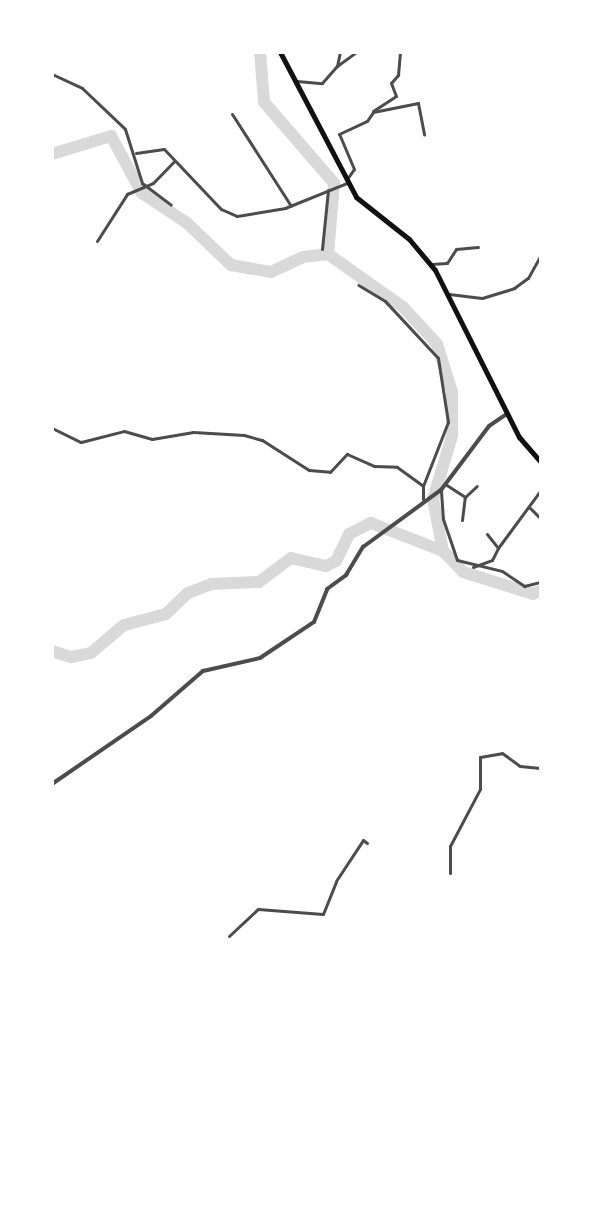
<!DOCTYPE html>
<style>
body{margin:0}
#map{position:relative;width:593px;height:1221px;overflow:hidden;background:#fff;font-family:"Roboto Condensed",sans-serif}
div>[style]{position:absolute}
.river>*{height:12px;margin:-6px;padding:0 6px;transform-origin:6px;border-radius:6px;background:#d9d9d9}
.minor>*{height:3px;margin:-1.5px;padding:0 1.5px;transform-origin:1.5px;border-radius:1.5px;background:#4c4c4c}
.tertiary>*{height:4px;margin:-2px;padding:0 2px;transform-origin:2px;border-radius:2px;background:#4c4c4c}
.primary>*{height:5px;margin:-2.5px;padding:0 2.5px;transform-origin:2.5px;border-radius:2.5px;background:#111}
span{translate:-50% -50%;white-space:nowrap;text-align:center;line-height:1.15;-webkit-text-stroke:6px #fff;paint-order:stroke}
.frame{position:absolute;inset:0;border:54px solid #fff;pointer-events:none}
</style>
<div id="map">
<div class="river">
<i style="left:260px;top:52px;width:50px;rotate:85.4deg"></i>
<i style="left:264px;top:102px;width:107px;rotate:49.2deg"></i>
<i style="left:334px;top:183px;width:71px;rotate:94.8deg"></i>
<i style="left:52px;top:154px;width:62px;rotate:-17deg"></i>
<i style="left:111px;top:136px;width:65px;rotate:61.5deg"></i>
<i style="left:142px;top:193px;width:54px;rotate:33.7deg"></i>
<i style="left:187px;top:223px;width:61px;rotate:43.7deg"></i>
<i style="left:231px;top:265px;width:41px;rotate:9.9deg"></i>
<i style="left:271px;top:272px;width:35px;rotate:-25deg"></i>
<i style="left:303px;top:257px;width:25px;rotate:-7deg"></i>
<i style="left:328px;top:254px;width:92px;rotate:35.2deg"></i>
<i style="left:403px;top:307px;width:50px;rotate:47.4deg"></i>
<i style="left:437px;top:344px;width:50px;rotate:72.6deg"></i>
<i style="left:452px;top:392px;width:44px;rotate:90deg"></i>
<i style="left:452px;top:436px;width:66px;rotate:106.8deg"></i>
<i style="left:433px;top:499px;width:53px;rotate:79.1deg"></i>
<i style="left:443px;top:551px;width:29px;rotate:46deg"></i>
<i style="left:463px;top:572px;width:73px;rotate:17.4deg"></i>
<i style="left:533px;top:594px;width:8px;rotate:-23deg"></i>
<i style="left:52px;top:651px;width:20px;rotate:18deg"></i>
<i style="left:71px;top:657px;width:20px;rotate:-11deg"></i>
<i style="left:91px;top:653px;width:43px;rotate:-40.3deg"></i>
<i style="left:124px;top:625px;width:43px;rotate:-14.7deg"></i>
<i style="left:166px;top:614px;width:30px;rotate:-44deg"></i>
<i style="left:188px;top:593px;width:25px;rotate:-21deg"></i>
<i style="left:211px;top:584px;width:48px;rotate:-2.4deg"></i>
<i style="left:259px;top:582px;width:40px;rotate:-37deg"></i>
<i style="left:291px;top:558px;width:36px;rotate:13deg"></i>
<i style="left:326px;top:566px;width:11px;rotate:-27deg"></i>
<i style="left:336px;top:561px;width:30px;rotate:-64deg"></i>
<i style="left:349px;top:534px;width:25px;rotate:-27deg"></i>
<i style="left:371px;top:523px;width:77px;rotate:21.3deg"></i>
</div>
<div class="minor">
<i style="left:337px;top:66px;width:24px;rotate:-36deg"></i>
<i style="left:52px;top:74px;width:33px;rotate:25deg"></i>
<i style="left:82px;top:88px;width:59px;rotate:43.6deg"></i>
<i style="left:125px;top:129px;width:57px;rotate:72.5deg"></i>
<i style="left:142px;top:183px;width:36px;rotate:37deg"></i>
<i style="left:297px;top:81px;width:25px;rotate:5deg"></i>
<i style="left:322px;top:83px;width:23px;rotate:-49deg"></i>
<i style="left:337px;top:66px;width:14px;rotate:-78deg"></i>
<i style="left:373px;top:111px;width:27px;rotate:-33deg"></i>
<i style="left:396px;top:96px;width:14px;rotate:-111deg"></i>
<i style="left:391px;top:83px;width:11px;rotate:-49deg"></i>
<i style="left:398px;top:75px;width:23px;rotate:-85deg"></i>
<i style="left:232px;top:114px;width:109px;rotate:57.3deg"></i>
<i style="left:136px;top:153px;width:28px;rotate:-8deg"></i>
<i style="left:164px;top:149px;width:83px;rotate:46.5deg"></i>
<i style="left:221px;top:209px;width:17px;rotate:24deg"></i>
<i style="left:237px;top:216px;width:49px;rotate:-9.5deg"></i>
<i style="left:285px;top:208px;width:67px;rotate:-22deg"></i>
<i style="left:347px;top:179px;width:12px;rotate:-55deg"></i>
<i style="left:354px;top:169px;width:38px;rotate:-113deg"></i>
<i style="left:339px;top:134px;width:31px;rotate:-25deg"></i>
<i style="left:367px;top:121px;width:11px;rotate:-56deg"></i>
<i style="left:373px;top:112px;width:46px;rotate:-11.3deg"></i>
<i style="left:418px;top:103px;width:32px;rotate:79deg"></i>
<i style="left:97px;top:241px;width:56px;rotate:-57.4deg"></i>
<i style="left:127px;top:194px;width:28px;rotate:-23deg"></i>
<i style="left:153px;top:183px;width:30px;rotate:-46deg"></i>
<i style="left:322px;top:249px;width:59px;rotate:-84.2deg"></i>
<i style="left:431px;top:264px;width:16px;rotate:-4deg"></i>
<i style="left:447px;top:263px;width:17px;rotate:-57deg"></i>
<i style="left:456px;top:249px;width:22px;rotate:-5deg"></i>
<i style="left:449px;top:294px;width:33px;rotate:7deg"></i>
<i style="left:482px;top:298px;width:34px;rotate:-17deg"></i>
<i style="left:514px;top:288px;width:17px;rotate:-36deg"></i>
<i style="left:528px;top:278px;width:25px;rotate:-61deg"></i>
<i style="left:52px;top:428px;width:32px;rotate:26deg"></i>
<i style="left:81px;top:442px;width:44px;rotate:-14.3deg"></i>
<i style="left:124px;top:431px;width:29px;rotate:16deg"></i>
<i style="left:152px;top:439px;width:42px;rotate:-9.7deg"></i>
<i style="left:193px;top:432px;width:51px;rotate:3.4deg"></i>
<i style="left:244px;top:435px;width:19px;rotate:16deg"></i>
<i style="left:262px;top:440px;width:56px;rotate:32.6deg"></i>
<i style="left:309px;top:470px;width:21px;rotate:5deg"></i>
<i style="left:330px;top:472px;width:25px;rotate:-47deg"></i>
<i style="left:347px;top:454px;width:30px;rotate:24deg"></i>
<i style="left:374px;top:466px;width:23px;rotate:2deg"></i>
<i style="left:397px;top:467px;width:32px;rotate:36deg"></i>
<i style="left:423px;top:486px;width:69px;rotate:-68.7deg"></i>
<i style="left:448px;top:422px;width:65px;rotate:-98.9deg"></i>
<i style="left:438px;top:358px;width:78px;rotate:-132.9deg"></i>
<i style="left:385px;top:301px;width:31px;rotate:-149deg"></i>
<i style="left:445px;top:484px;width:24px;rotate:33deg"></i>
<i style="left:441px;top:491px;width:28px;rotate:86deg"></i>
<i style="left:443px;top:519px;width:43px;rotate:71.1deg"></i>
<i style="left:457px;top:560px;width:46px;rotate:13.7deg"></i>
<i style="left:502px;top:571px;width:27px;rotate:34deg"></i>
<i style="left:524px;top:586px;width:16px;rotate:-14deg"></i>
<i style="left:423px;top:499px;width:13px;rotate:-90deg"></i>
<i style="left:530px;top:508px;width:14px;rotate:45deg"></i>
<i style="left:462px;top:520px;width:23px;rotate:-83deg"></i>
<i style="left:465px;top:497px;width:16px;rotate:-43deg"></i>
<i style="left:487px;top:534px;width:18px;rotate:52deg"></i>
<i style="left:498px;top:548px;width:71px;rotate:-53.6deg"></i>
<i style="left:473px;top:567px;width:20px;rotate:-20deg"></i>
<i style="left:492px;top:560px;width:13px;rotate:-63deg"></i>
<i style="left:450px;top:873px;width:27px;rotate:-90deg"></i>
<i style="left:450px;top:846px;width:64px;rotate:-62.2deg"></i>
<i style="left:480px;top:789px;width:32px;rotate:-90deg"></i>
<i style="left:480px;top:757px;width:22px;rotate:-10deg"></i>
<i style="left:502px;top:753px;width:22px;rotate:36deg"></i>
<i style="left:520px;top:766px;width:20px;rotate:6deg"></i>
<i style="left:229px;top:936px;width:40px;rotate:-43deg"></i>
<i style="left:258px;top:909px;width:65px;rotate:4.4deg"></i>
<i style="left:323px;top:914px;width:35px;rotate:-68deg"></i>
<i style="left:336px;top:881px;width:49px;rotate:-56.6deg"></i>
<i style="left:363px;top:840px;width:5px;rotate:37deg"></i>
</div>
<div class="tertiary">
<i style="left:52px;top:784px;width:120px;rotate:-34.5deg"></i>
<i style="left:151px;top:716px;width:69px;rotate:-40.9deg"></i>
<i style="left:203px;top:671px;width:58px;rotate:-12.8deg"></i>
<i style="left:260px;top:658px;width:65px;rotate:-33.7deg"></i>
<i style="left:314px;top:622px;width:35px;rotate:-68deg"></i>
<i style="left:327px;top:589px;width:24px;rotate:-36deg"></i>
<i style="left:346px;top:575px;width:33px;rotate:-59deg"></i>
<i style="left:363px;top:547px;width:97px;rotate:-36.2deg"></i>
<i style="left:441px;top:490px;width:80px;rotate:-53.1deg"></i>
<i style="left:489px;top:426px;width:22px;rotate:-34deg"></i>
</div>
<div class="primary">
<i style="left:280px;top:52px;width:164px;rotate:62.3deg"></i>
<i style="left:356px;top:197px;width:68px;rotate:38.4deg"></i>
<i style="left:409px;top:239px;width:40px;rotate:50deg"></i>
<i style="left:435px;top:270px;width:187px;rotate:63.3deg"></i>
<i style="left:519px;top:437px;width:32px;rotate:49deg"></i>
</div>
<div class="frame"></div>
</div>
